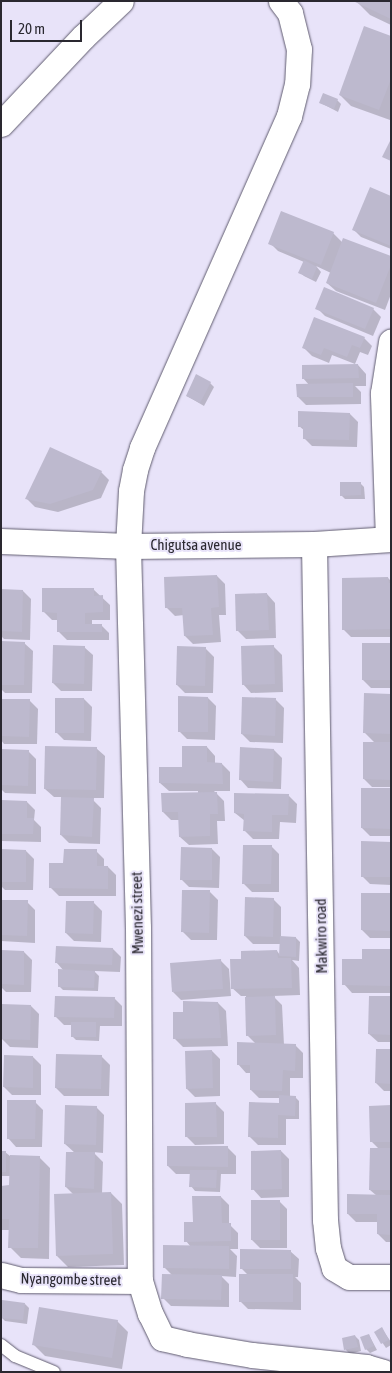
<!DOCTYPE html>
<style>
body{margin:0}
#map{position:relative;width:392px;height:1373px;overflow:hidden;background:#e8e3f9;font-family:"Asap Condensed",sans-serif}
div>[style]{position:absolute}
.shadow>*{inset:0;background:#0003}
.building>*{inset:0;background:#bdb9ce}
.roads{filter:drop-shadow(0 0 1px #605c6f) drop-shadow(0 0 1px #605c6f)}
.lane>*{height:12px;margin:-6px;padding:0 6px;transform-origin:6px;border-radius:6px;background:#fff}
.street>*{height:25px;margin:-12.5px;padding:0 12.5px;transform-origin:12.5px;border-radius:12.5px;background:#fff}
span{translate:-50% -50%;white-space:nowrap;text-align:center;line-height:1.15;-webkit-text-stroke:4px #e8e3f9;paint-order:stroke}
.street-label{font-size:15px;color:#2a2830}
.frame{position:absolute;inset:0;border:2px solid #2a2830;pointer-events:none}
.scale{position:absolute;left:10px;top:20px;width:72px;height:22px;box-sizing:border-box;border:2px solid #2a2830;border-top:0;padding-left:6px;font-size:15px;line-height:18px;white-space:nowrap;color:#2a2830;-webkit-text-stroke:4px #e8e3f9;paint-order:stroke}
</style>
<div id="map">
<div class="shadow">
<i style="clip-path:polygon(391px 1px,391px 25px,370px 15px,357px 2px)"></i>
<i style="clip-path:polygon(391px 37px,390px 120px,351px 106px,340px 95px)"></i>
<i style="clip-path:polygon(337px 100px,341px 104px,338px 112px,321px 103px)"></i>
<i style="clip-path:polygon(391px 197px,391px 249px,361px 237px,353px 229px)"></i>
<i style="clip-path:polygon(333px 233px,343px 243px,391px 257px,391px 294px,385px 310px,336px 291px,327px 283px,331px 273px,316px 266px,321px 272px,316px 282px,304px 276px,300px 272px,304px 262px,278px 251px,270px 243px)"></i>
<i style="clip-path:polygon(317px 308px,373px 309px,381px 317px,373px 336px,325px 316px)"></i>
<i style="clip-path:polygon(364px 338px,372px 346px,368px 355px,360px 352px,355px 364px,332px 355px,329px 363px,312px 356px,304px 348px)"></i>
<i style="clip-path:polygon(358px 365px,366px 374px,366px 386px,355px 386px,361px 392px,361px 404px,306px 405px,298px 397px,309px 385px,303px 378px)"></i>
<i style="clip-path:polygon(210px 383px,214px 387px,204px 406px,187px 396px)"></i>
<i style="clip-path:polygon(350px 414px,358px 422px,357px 447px,312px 446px,304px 438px,305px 431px,299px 426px)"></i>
<i style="clip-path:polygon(101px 472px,109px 480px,101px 498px,58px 512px,35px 507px,27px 499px)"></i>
<i style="clip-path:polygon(360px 483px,364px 487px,365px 499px,345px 499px,341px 495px)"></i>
<i style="clip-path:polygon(217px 576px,225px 584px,226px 615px,219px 615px,221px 642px,193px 644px,185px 636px,184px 615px,175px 616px,167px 608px)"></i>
<i style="clip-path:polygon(388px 578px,391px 581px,391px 637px,351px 637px,343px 629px)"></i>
<i style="clip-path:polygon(93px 589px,110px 605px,110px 620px,92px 620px,92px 625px,101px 625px,109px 633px,109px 640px,67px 640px,59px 632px,59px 620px,52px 620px,44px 612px)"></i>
<i style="clip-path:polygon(1px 591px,23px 591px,31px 599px,30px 640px,4px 639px,1px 636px)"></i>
<i style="clip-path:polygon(267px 594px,275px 603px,276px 638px,246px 639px,238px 631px)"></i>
<i style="clip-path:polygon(1px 643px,24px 643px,33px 651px,32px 693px,5px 693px,1px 689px)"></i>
<i style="clip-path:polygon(391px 644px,391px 688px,371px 688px,363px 680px)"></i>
<i style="clip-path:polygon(84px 647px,93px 655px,92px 691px,61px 691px,53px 683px)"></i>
<i style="clip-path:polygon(274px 647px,282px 655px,283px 692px,251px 693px,243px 684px)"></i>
<i style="clip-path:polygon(206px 649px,214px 657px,213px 693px,185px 693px,177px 685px)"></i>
<i style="clip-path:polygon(391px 695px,391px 787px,372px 787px,364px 779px,375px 743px,365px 733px)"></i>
<i style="clip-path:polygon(208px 698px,216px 706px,215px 740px,187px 739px,179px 731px)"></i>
<i style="clip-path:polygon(84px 699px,92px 707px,91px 741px,64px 740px,56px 732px)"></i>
<i style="clip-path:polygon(1px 700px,30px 701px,38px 709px,37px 744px,4px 744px,1px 740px)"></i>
<i style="clip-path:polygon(276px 700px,284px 708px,283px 743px,250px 742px,242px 734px)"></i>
<i style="clip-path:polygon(207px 747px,215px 756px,215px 764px,222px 764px,230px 772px,230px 791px,214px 791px,224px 801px,225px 821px,217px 821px,218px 844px,189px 845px,180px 837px,180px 820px,171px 820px,163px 812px,198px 793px,198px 791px,169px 791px,160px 783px,183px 768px)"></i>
<i style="clip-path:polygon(96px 748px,105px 756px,104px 798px,91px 798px,101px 808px,100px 844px,69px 843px,61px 835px,62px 797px,54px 797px,45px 789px)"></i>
<i style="clip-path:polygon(1px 750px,28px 751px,36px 759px,36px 794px,5px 793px,1px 789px)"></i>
<i style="clip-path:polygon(274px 750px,282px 758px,281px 789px,248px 788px,240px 779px)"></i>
<i style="clip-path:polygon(391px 790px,391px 836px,370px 836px,362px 828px)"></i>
<i style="clip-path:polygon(289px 796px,297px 804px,296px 823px,280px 822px,279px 839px,253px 839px,245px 831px,245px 821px,235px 813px)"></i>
<i style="clip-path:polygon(1px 801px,27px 802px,35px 810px,34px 820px,41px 827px,41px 842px,1px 841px)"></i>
<i style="clip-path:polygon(391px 843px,391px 885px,370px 884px,362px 876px)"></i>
<i style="clip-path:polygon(271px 846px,279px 854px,279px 892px,252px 892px,243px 883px)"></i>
<i style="clip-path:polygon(212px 849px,220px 857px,219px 888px,189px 887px,181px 879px)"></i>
<i style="clip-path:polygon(1px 850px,26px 851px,34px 859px,33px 890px,5px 890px,1px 886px)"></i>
<i style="clip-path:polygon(96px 851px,104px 859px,104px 867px,108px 867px,116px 875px,116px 896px,59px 896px,51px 888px,65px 865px)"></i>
<i style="clip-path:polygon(210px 892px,218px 900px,217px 940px,191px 940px,182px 931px)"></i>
<i style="clip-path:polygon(391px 895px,391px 938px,370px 938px,362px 930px)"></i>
<i style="clip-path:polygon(273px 899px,281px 907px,281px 938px,296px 938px,300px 942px,299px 961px,292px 960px,299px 968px,300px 995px,273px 996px,282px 1005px,284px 1045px,295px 1045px,303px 1053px,303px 1078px,290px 1078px,290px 1097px,295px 1097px,299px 1101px,299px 1119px,286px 1119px,286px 1145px,258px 1145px,249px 1136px,280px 1106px,280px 1098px,259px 1098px,251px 1090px,251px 1073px,246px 1073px,238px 1064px,256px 1044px,248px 1036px,246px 996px,241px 996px,231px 987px,242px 960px,277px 951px,280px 955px,280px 944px,253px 944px,245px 936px)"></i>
<i style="clip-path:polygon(1px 901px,27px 902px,35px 910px,35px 943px,1px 941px)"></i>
<i style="clip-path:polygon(94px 903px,102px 911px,101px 942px,74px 941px,66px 933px)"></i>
<i style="clip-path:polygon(113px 949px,121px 957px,120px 972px,94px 971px,99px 976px,98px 991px,63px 990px,59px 986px,64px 971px,56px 962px)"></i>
<i style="clip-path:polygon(391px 951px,391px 993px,352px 993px,344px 984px,363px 960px)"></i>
<i style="clip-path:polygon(1px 952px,24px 952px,32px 960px,31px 992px,6px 992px,1px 987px)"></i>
<i style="clip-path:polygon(221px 961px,229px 969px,231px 996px,181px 1000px,173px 992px)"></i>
<i style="clip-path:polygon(391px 997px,391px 1042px,378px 1042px,369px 1034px)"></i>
<i style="clip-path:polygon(114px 998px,122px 1006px,122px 1026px,100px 1026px,99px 1041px,76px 1040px,72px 1036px,72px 1025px,64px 1025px,56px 1017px)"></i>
<i style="clip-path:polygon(218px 1003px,226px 1011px,228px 1046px,183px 1047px,175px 1039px)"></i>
<i style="clip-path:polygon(31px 1006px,39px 1014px,38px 1048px,10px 1047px,2px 1039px)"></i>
<i style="clip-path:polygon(212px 1051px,220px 1059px,220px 1096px,195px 1097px,187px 1089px)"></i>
<i style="clip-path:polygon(391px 1051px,391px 1091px,384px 1091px,376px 1083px)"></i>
<i style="clip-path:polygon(33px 1057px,41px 1065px,41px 1095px,12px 1095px,4px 1087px)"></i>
<i style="clip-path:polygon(102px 1057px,110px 1065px,109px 1096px,64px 1096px,56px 1088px)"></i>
<i style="clip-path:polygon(35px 1102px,43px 1110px,42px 1147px,16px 1147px,8px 1138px)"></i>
<i style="clip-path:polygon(216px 1104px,224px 1112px,224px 1144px,195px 1145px,187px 1137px)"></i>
<i style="clip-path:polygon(96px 1107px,104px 1115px,103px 1153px,93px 1152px,103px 1162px,102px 1194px,111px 1193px,122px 1204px,124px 1265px,68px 1267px,57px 1256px,74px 1195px,66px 1187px,75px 1153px,65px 1144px)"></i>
<i style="clip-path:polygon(391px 1107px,391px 1242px,386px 1242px,378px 1234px,378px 1222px,356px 1222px,348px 1214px,377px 1196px,370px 1190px,379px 1149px,371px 1141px)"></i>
<i style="clip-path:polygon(228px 1148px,236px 1156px,236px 1174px,221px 1174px,220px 1192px,195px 1191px,191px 1186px,191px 1174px,176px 1174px,168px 1166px)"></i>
<i style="clip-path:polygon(281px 1151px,289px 1159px,289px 1197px,261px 1198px,253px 1189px)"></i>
<i style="clip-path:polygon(1px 1152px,5px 1152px,10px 1156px,39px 1157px,50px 1168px,49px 1259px,21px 1258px,10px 1247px,10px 1230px,1px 1230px,1px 1187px,11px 1187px,11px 1176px,1px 1176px)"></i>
<i style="clip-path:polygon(221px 1197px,229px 1205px,229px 1224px,238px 1233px,238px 1249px,230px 1249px,237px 1256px,236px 1277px,221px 1276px,229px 1284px,229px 1307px,171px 1306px,163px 1298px,172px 1275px,164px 1267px,191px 1247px,186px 1241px,194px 1223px)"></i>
<i style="clip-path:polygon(279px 1201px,287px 1209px,287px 1248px,260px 1248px,252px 1240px)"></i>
<i style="clip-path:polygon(290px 1251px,299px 1259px,298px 1277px,295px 1277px,301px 1283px,301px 1310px,248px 1309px,240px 1301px,248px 1275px,241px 1268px)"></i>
<i style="clip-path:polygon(25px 1304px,29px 1308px,27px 1324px,5px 1321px,1px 1317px)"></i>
<i style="clip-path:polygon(117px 1321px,128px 1332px,122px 1369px,45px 1356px,34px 1345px)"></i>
<i style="clip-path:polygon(382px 1329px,391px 1342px,391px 1345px,386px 1348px,376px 1333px)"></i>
<i style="clip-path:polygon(369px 1335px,377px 1350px,370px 1353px,366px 1349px)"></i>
<i style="clip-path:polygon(355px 1336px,359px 1340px,361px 1351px,350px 1354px,346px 1350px,343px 1339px)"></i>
</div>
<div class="building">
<i style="clip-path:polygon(353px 1px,391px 1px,391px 19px)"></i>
<i style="clip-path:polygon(364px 26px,391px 36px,391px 79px,379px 110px,339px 95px)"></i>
<i style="clip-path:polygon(323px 93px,338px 99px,334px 109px,319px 103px)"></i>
<i style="clip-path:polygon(391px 139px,391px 161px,382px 157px)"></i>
<i style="clip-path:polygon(370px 187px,391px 196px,391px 246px,352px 230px)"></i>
<i style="clip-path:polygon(281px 211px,334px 232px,321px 265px,268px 244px)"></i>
<i style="clip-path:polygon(343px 238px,391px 256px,391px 265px,376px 303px,326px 283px)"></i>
<i style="clip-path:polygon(304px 260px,317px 267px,312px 279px,298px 273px)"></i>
<i style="clip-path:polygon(324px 287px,374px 308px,365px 329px,315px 309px)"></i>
<i style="clip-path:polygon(314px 317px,365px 337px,360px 348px,352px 345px,347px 357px,324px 348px,321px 355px,302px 348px)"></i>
<i style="clip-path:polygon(358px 364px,359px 378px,302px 379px,302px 365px)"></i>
<i style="clip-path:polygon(196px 374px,211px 382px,200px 403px,186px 396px)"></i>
<i style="clip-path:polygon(353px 383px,353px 397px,297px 397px,296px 384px)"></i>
<i style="clip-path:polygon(298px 411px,350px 413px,349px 440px,303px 439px,303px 427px,298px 427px)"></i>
<i style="clip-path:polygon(50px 447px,102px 471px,93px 490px,50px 504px,25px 499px)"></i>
<i style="clip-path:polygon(340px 482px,361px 482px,361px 495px,340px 496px)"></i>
<i style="clip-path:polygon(217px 575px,219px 607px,211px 608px,213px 635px,184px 636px,182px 608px,165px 608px,164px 577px)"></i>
<i style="clip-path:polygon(388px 577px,389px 583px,391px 583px,391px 629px,342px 630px,342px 578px)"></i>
<i style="clip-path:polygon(42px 588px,94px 588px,94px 596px,103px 595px,103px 612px,85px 613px,85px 624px,102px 624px,102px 632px,57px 632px,57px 613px,42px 612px)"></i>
<i style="clip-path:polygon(1px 589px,23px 590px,22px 632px,1px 631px)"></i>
<i style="clip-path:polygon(267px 593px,269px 630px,236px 631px,235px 594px)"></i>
<i style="clip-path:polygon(1px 641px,25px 642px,24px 685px,1px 685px)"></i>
<i style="clip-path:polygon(362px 643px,391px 643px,391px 680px,362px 680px)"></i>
<i style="clip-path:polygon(53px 645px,85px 646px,84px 684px,52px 683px)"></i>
<i style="clip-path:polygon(274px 645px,275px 684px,242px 685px,241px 646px)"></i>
<i style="clip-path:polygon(177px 646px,206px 647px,205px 686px,176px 685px)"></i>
<i style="clip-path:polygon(364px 693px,391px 694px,391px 734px,363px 733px)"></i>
<i style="clip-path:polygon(178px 696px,208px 697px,208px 732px,178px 732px)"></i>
<i style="clip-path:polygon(242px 697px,276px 698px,275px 736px,241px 734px)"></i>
<i style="clip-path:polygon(55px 698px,84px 698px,84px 733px,55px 733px)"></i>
<i style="clip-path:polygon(1px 699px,30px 699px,29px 737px,1px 736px)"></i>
<i style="clip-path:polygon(363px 742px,391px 742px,391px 780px,363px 779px)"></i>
<i style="clip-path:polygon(45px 746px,97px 747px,96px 790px,44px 789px)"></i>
<i style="clip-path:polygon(182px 746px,207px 746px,207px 762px,222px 763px,223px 784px,159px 783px,159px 767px,182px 767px)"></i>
<i style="clip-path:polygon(240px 747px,274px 749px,273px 782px,239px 780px)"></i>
<i style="clip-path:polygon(1px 749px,29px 750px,28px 786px,1px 785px)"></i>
<i style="clip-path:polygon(361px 788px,391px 788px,391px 829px,361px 828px)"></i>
<i style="clip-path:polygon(217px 792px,218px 814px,210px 814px,210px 836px,179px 837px,178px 812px,162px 812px,161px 793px)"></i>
<i style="clip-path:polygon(234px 793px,289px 794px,288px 815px,272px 815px,272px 832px,243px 831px,244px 814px,234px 813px)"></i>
<i style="clip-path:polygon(61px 797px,94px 798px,92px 837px,60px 835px)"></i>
<i style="clip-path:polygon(1px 800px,27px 801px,27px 818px,34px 818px,33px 834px,1px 834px)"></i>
<i style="clip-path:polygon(361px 841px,391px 842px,391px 877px,361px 877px)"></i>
<i style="clip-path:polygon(243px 845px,272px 845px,271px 884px,242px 884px)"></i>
<i style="clip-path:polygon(181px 847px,212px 848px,212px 880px,180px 880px)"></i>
<i style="clip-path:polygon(1px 849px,26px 850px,26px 882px,1px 882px)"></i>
<i style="clip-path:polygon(64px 849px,97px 849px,97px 866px,108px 866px,108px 889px,49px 888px,49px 863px,63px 863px)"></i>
<i style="clip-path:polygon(182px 890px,210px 890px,209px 933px,181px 932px)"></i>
<i style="clip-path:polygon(361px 893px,391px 893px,391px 931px,361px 930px)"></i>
<i style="clip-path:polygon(245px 897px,274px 898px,273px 937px,244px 936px)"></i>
<i style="clip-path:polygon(1px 900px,28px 900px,27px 936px,1px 935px)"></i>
<i style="clip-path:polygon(66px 901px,94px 901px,93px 934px,65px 933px)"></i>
<i style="clip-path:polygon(280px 936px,296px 937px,296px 957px,279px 956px)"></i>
<i style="clip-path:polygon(56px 946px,113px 948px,112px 965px,55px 963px)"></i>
<i style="clip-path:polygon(362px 949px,391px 949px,391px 986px,342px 985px,342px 959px,362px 959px)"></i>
<i style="clip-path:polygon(1px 950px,24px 951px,24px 985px,1px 984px)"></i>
<i style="clip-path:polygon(277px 950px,278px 958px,291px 958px,292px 988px,231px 989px,230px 959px,241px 959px,241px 951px)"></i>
<i style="clip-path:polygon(221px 959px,223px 989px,172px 992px,170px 963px)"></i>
<i style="clip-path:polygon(58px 969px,95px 971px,94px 988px,58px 987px)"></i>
<i style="clip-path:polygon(55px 996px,115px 997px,114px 1018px,54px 1017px)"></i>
<i style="clip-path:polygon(275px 996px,276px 1035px,246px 1036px,245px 997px)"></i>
<i style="clip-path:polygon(369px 996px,391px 996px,391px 1035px,368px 1034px)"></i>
<i style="clip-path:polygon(183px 1001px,218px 1002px,221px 1038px,173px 1039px,173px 1012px,183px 1012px)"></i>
<i style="clip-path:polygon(1px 1004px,31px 1005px,30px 1040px,1px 1039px)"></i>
<i style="clip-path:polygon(71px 1022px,96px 1022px,96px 1037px,71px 1037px)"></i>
<i style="clip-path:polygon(237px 1042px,296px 1044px,295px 1071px,283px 1070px,282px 1091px,250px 1090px,250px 1065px,237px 1065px)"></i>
<i style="clip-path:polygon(376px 1049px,391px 1049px,391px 1084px,375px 1083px)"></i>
<i style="clip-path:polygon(212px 1050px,213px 1088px,186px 1089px,185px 1051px)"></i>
<i style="clip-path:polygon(56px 1054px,102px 1055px,101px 1089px,55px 1088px)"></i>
<i style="clip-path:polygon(4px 1055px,33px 1056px,33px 1088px,3px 1087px)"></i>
<i style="clip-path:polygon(279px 1095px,296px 1096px,295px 1116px,278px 1115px,278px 1138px,248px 1137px,249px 1102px,279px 1103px)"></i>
<i style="clip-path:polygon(7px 1100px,36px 1100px,35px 1139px,7px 1139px)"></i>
<i style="clip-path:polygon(216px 1102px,217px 1137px,185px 1137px,185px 1103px)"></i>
<i style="clip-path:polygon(65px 1105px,97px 1106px,96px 1145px,64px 1144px)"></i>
<i style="clip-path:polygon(391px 1105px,391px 1142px,370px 1142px,369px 1106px)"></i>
<i style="clip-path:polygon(167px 1146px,228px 1146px,228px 1167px,167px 1166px)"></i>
<i style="clip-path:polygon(370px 1148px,391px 1148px,391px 1190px,369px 1190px)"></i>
<i style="clip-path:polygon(281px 1150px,282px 1189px,251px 1190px,251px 1151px)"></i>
<i style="clip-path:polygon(1px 1151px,6px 1151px,6px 1172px,1px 1172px)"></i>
<i style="clip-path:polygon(66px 1152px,95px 1152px,94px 1189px,65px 1187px)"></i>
<i style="clip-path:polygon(10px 1155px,40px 1156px,38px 1248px,8px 1248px,9px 1219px,1px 1219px,1px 1186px,9px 1185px)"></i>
<i style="clip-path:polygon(190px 1170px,217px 1170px,216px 1188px,189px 1187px)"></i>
<i style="clip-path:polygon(111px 1192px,113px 1254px,56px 1256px,54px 1194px)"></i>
<i style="clip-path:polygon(347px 1194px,391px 1195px,391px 1235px,377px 1234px,377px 1214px,347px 1214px)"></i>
<i style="clip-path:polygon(192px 1196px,221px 1196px,222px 1223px,231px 1223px,231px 1241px,184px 1242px,184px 1222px,193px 1222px)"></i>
<i style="clip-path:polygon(251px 1200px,280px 1200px,280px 1240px,251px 1240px)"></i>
<i style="clip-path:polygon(163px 1245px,229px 1246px,229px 1269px,163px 1268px)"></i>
<i style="clip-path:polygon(240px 1249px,291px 1250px,291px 1269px,240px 1269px)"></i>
<i style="clip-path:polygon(162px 1274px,222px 1275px,221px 1300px,161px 1299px)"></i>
<i style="clip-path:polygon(239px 1274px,293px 1274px,293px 1302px,239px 1302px)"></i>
<i style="clip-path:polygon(2px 1300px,25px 1303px,23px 1320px,1px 1318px)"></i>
<i style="clip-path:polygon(39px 1307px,118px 1320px,112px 1358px,32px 1345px)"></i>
<i style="clip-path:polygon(382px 1327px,389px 1340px,381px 1344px,374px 1332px)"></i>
<i style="clip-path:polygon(369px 1334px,374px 1346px,365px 1350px,360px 1337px)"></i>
<i style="clip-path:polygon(355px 1335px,358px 1347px,344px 1350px,342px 1338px)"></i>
</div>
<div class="roads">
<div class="lane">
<i style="left:1px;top:1345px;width:18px;rotate:38deg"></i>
<i style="left:15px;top:1356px;width:42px;rotate:22.3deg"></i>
</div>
<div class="street">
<i style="left:281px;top:1px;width:15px;rotate:53deg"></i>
<i style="left:290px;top:13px;width:37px;rotate:76deg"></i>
<i style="left:299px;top:49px;width:35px;rotate:93deg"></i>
<i style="left:297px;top:84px;width:33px;rotate:104deg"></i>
<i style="left:289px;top:116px;width:363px;rotate:113.9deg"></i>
<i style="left:142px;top:448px;width:23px;rotate:108deg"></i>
<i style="left:135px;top:470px;width:21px;rotate:101deg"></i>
<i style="left:131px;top:491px;width:55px;rotate:93.1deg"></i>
<i style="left:128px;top:546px;width:382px;rotate:88.5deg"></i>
<i style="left:138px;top:928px;width:353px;rotate:89.7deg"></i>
<i style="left:140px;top:1281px;width:34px;rotate:73deg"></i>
<i style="left:150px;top:1313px;width:28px;rotate:64deg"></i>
<i style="left:162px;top:1338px;width:26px;rotate:13deg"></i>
<i style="left:187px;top:1344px;width:66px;rotate:9.6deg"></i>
<i style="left:252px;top:1355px;width:115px;rotate:6deg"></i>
<i style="left:366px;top:1367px;width:18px;rotate:16deg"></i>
<i style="left:1px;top:124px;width:120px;rotate:-46.7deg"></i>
<i style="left:83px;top:37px;width:52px;rotate:-43.5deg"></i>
<i style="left:388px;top:539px;width:146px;rotate:-92deg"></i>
<i style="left:383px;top:393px;width:52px;rotate:-81.1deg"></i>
<i style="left:1px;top:541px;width:127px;rotate:2.3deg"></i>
<i style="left:128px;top:546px;width:186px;rotate:-0.6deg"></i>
<i style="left:314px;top:544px;width:77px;rotate:-3.7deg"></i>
<i style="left:314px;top:544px;width:676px;rotate:89.07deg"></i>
<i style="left:325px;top:1220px;width:28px;rotate:84deg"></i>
<i style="left:328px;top:1248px;width:21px;rotate:73deg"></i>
<i style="left:334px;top:1268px;width:17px;rotate:31deg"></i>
<i style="left:349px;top:1277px;width:42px"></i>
<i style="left:1px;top:1275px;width:21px;rotate:14deg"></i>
<i style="left:21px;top:1280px;width:119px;rotate:0.5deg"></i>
</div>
</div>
<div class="street-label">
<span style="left:196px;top:545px">Chigutsa avenue</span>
<span style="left:137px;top:913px;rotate:-91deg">Mwenezi street</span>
<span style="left:321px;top:936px;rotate:-91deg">Makwiro road</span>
<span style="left:71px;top:1279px;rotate:1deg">Nyangombe street</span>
</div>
<div class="frame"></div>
<div class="scale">20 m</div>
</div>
